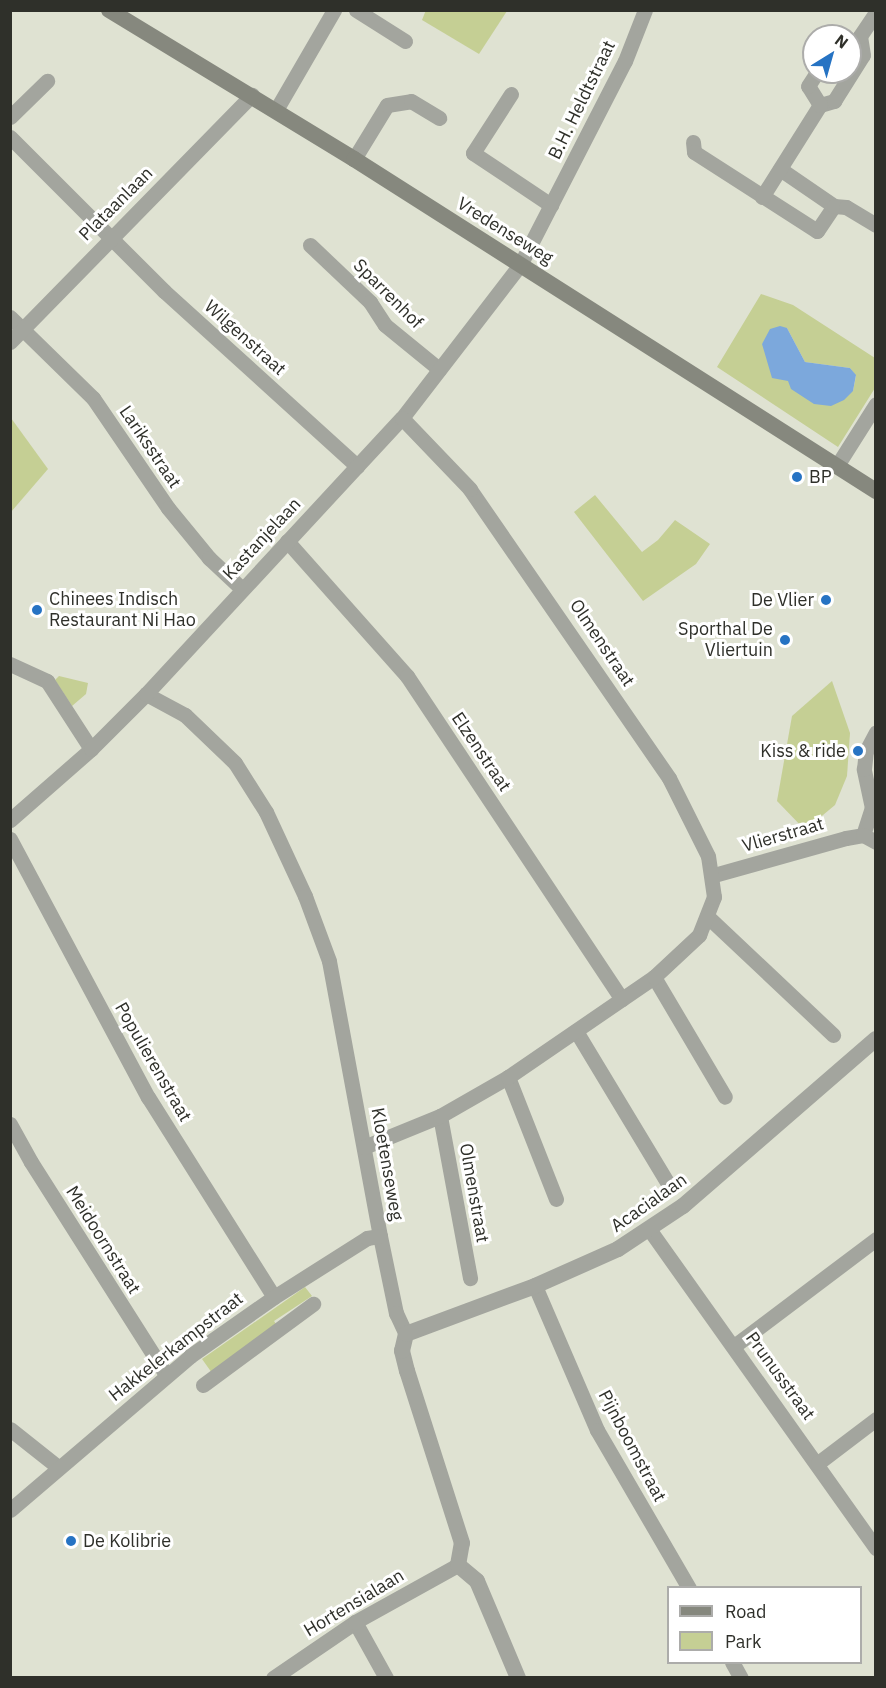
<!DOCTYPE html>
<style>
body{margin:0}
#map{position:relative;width:886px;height:1688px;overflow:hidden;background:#dfe2d2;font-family:"IBM Plex Sans",sans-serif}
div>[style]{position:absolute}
.green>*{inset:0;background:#c5cf94}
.water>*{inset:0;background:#7ca8dc}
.minor>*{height:15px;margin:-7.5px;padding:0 7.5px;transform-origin:7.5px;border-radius:7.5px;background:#a3a59e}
.tertiary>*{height:16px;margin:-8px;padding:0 8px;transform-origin:8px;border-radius:8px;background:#a3a59e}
.secondary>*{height:16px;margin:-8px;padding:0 8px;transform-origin:8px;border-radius:8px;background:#86887e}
.dots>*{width:16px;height:16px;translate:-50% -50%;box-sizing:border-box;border:3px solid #fff;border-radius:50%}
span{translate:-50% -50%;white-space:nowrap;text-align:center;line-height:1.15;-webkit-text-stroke:6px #fff;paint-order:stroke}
.street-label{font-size:18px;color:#2f302a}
.poi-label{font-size:18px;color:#2f302a}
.left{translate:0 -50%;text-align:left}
.right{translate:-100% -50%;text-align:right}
.frame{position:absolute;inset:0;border:12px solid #2f302a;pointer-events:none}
.legend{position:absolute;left:667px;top:1586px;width:195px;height:78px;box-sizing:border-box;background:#fff;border:2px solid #acacaa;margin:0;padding:8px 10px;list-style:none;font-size:18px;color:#2f302a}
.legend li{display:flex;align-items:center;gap:12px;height:30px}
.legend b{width:30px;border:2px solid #acacaa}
.north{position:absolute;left:802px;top:24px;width:60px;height:60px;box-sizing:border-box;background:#fff;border:2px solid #acacaa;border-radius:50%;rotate:37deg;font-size:16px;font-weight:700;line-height:24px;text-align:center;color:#2f302a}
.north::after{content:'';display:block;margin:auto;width:21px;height:27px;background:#2673c3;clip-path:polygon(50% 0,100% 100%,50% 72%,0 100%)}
</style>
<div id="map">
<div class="green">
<i style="clip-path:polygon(426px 10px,507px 10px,507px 11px,479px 54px,422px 20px)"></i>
<i style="clip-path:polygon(evenodd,761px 294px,793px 305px,875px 358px,875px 388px,838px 447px,717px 367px,761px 294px,787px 328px,805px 362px,850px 368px,856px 376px,853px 391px,762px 344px,787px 328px)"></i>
<i style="clip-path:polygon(11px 418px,48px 469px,11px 512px,10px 419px)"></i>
<i style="clip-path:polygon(595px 495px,642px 552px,658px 540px,675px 520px,710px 544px,696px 564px,643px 601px,574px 512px)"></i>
<i style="clip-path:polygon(59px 676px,88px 683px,86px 694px,72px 706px,55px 680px)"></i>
<i style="clip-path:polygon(832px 681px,850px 733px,847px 776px,835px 805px,805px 830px,777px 801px,792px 716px)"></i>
<i style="clip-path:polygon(305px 1287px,312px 1296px,274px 1321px,278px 1327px,212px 1373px,202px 1359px)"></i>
</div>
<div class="water">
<i style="clip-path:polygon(780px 326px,787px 328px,805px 362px,850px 368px,856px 375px,853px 391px,844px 400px,831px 406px,814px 404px,791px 389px,788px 381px,772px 378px,762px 344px,770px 329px)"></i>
</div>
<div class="minor">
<i style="left:356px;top:10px;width:58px;rotate:32.3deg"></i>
<i style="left:511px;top:94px;width:70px;rotate:122.8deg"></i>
<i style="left:473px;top:153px;width:94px;rotate:33.7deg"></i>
<i style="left:820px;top:105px;width:15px;rotate:-16deg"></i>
<i style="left:834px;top:101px;width:54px;rotate:-57.8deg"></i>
<i style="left:863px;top:55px;width:19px;rotate:-99deg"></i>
<i style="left:860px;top:36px;width:29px;rotate:-56deg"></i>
<i style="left:276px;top:110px;width:116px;rotate:-59.9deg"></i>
<i style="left:10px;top:117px;width:52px;rotate:-44.2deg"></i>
<i style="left:10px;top:137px;width:218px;rotate:45deg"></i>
<i style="left:164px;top:291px;width:261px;rotate:42.2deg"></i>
<i style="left:693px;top:142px;width:10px;rotate:84deg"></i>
<i style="left:694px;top:152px;width:146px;rotate:32.7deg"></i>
<i style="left:817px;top:231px;width:30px;rotate:-56deg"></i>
<i style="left:354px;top:159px;width:63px;rotate:-58.6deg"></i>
<i style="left:387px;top:105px;width:24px;rotate:-9deg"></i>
<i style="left:411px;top:101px;width:33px;rotate:31deg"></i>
<i style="left:780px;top:169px;width:65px;rotate:34.4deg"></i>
<i style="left:834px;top:206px;width:12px;rotate:5deg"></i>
<i style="left:846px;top:207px;width:35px;rotate:31deg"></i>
<i style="left:762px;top:197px;width:109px;rotate:-57.8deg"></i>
<i style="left:820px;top:105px;width:22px;rotate:-122deg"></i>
<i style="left:808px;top:86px;width:17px;rotate:-57deg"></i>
<i style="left:310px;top:245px;width:83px;rotate:43.5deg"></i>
<i style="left:370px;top:302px;width:27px;rotate:57deg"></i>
<i style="left:385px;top:325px;width:70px;rotate:39.2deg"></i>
<i style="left:10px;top:317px;width:116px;rotate:44.3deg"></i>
<i style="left:93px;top:398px;width:133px;rotate:55.7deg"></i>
<i style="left:168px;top:508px;width:65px;rotate:50.6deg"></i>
<i style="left:209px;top:558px;width:45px;rotate:43.2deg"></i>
<i style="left:10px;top:342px;width:346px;rotate:-45.6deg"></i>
<i style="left:838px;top:464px;width:71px;rotate:-57.7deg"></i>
<i style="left:287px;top:541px;width:181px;rotate:48.4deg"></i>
<i style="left:407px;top:676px;width:388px;rotate:56.4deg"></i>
<i style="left:10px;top:664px;width:41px;rotate:24.7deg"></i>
<i style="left:47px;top:681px;width:81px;rotate:57.1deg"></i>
<i style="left:146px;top:694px;width:44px;rotate:28.3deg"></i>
<i style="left:185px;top:715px;width:69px;rotate:43.8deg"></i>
<i style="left:235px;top:763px;width:58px;rotate:57.7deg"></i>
<i style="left:266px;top:812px;width:93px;rotate:65.1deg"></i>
<i style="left:305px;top:896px;width:69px;rotate:69.7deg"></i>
<i style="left:329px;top:961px;width:280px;rotate:79.5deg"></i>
<i style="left:380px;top:1236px;width:79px;rotate:78.3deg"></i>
<i style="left:396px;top:1313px;width:23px;rotate:65deg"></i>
<i style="left:10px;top:820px;width:108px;rotate:-41.2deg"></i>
<i style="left:91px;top:749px;width:78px;rotate:-45deg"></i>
<i style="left:146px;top:694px;width:376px;rotate:-47.2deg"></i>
<i style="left:402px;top:418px;width:193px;rotate:-52.4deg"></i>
<i style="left:520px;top:265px;width:229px;rotate:-62.8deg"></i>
<i style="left:625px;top:61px;width:55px;rotate:-68.6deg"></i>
<i style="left:863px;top:835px;width:28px;rotate:-72deg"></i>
<i style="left:872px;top:808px;width:40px;rotate:-102deg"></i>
<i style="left:864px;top:769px;width:18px;rotate:-84deg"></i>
<i style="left:866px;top:751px;width:21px;rotate:-62deg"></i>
<i style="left:10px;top:839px;width:293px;rotate:61.9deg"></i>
<i style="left:148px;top:1097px;width:236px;rotate:57.8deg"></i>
<i style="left:714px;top:875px;width:137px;rotate:-15.7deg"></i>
<i style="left:846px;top:838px;width:17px;rotate:-10deg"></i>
<i style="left:863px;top:835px;width:15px;rotate:28deg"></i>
<i style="left:708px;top:917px;width:172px;rotate:43.3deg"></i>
<i style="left:654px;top:977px;width:139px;rotate:59.4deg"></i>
<i style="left:576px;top:1031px;width:182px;rotate:58.9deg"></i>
<i style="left:508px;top:1077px;width:131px;rotate:68.5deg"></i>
<i style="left:440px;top:1116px;width:165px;rotate:79.5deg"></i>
<i style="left:10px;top:1124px;width:43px;rotate:61.1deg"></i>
<i style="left:31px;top:1162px;width:252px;rotate:57.6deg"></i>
<i style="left:364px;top:1147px;width:82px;rotate:-22.2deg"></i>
<i style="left:440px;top:1116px;width:78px;rotate:-29.8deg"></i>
<i style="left:508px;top:1077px;width:177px;rotate:-34.4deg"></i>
<i style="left:654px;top:977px;width:62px;rotate:-43deg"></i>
<i style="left:699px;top:935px;width:41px;rotate:-68.5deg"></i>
<i style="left:714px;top:897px;width:41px;rotate:-98.3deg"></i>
<i style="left:708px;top:856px;width:87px;rotate:-116.6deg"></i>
<i style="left:669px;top:778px;width:351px;rotate:-124.6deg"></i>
<i style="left:470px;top:489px;width:98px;rotate:-133.8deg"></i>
<i style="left:649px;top:1229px;width:392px;rotate:54.6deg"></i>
<i style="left:535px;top:1286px;width:157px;rotate:66.7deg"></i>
<i style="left:597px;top:1430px;width:183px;rotate:59.8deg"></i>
<i style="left:734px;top:1346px;width:178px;rotate:-37deg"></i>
<i style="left:203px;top:1385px;width:137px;rotate:-36.4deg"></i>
<i style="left:10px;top:1429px;width:61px;rotate:38.4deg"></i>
<i style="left:818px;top:1463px;width:73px;rotate:-37.2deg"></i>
<i style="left:10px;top:1510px;width:237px;rotate:-40.5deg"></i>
<i style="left:190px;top:1356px;width:103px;rotate:-35.1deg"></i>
<i style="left:274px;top:1297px;width:110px;rotate:-32.4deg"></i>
<i style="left:367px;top:1238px;width:13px;rotate:-9deg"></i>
<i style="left:355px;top:1622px;width:64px;rotate:61deg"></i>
<i style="left:732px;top:1662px;width:18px;rotate:61deg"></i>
<i style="left:273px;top:1678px;width:99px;rotate:-34.3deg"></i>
<i style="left:355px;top:1622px;width:118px;rotate:-29deg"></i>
</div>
<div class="tertiary">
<i style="left:518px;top:1678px;width:105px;rotate:-112.9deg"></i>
<i style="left:477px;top:1581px;width:25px;rotate:-140deg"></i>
<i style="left:458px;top:1565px;width:22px;rotate:-80deg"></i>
<i style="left:462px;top:1543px;width:181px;rotate:-107.7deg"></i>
<i style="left:407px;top:1371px;width:21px;rotate:-104deg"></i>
<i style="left:402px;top:1351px;width:17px;rotate:-77deg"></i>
<i style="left:406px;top:1334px;width:138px;rotate:-20.4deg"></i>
<i style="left:535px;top:1286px;width:91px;rotate:-24deg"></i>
<i style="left:618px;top:1249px;width:78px;rotate:-33.5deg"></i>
<i style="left:683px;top:1206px;width:255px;rotate:-40.9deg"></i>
</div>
<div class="secondary">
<i style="left:109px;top:10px;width:287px;rotate:31.3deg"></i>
<i style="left:354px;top:159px;width:619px;rotate:32.46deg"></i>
</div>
<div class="dots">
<i style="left:797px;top:477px;background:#2673c3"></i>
<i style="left:826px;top:600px;background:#2673c3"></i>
<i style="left:37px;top:610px;background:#2673c3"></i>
<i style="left:785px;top:640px;background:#2673c3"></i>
<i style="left:858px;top:751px;background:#2673c3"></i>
<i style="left:71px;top:1541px;background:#2673c3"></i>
</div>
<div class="street-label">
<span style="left:582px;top:100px;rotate:-64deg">B.H. Heldtstraat</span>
<span style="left:116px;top:204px;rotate:-45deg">Plataanlaan</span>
<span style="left:505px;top:231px;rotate:32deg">Vredenseweg</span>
<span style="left:388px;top:294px;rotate:45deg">Sparrenhof</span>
<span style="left:245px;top:338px;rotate:42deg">Wilgenstraat</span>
<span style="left:150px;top:447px;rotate:56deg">Lariksstraat</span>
<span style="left:262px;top:539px;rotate:-47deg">Kastanjelaan</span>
<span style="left:602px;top:643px;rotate:56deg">Olmenstraat</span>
<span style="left:481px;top:752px;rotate:56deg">Elzenstraat</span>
<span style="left:783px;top:835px;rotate:-16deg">Vlierstraat</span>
<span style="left:153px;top:1062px;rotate:60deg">Populierenstraat</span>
<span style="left:387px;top:1164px;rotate:80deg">Kloetenseweg</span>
<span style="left:474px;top:1193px;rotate:80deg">Olmenstraat</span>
<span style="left:649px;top:1203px;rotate:-35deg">Acacialaan</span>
<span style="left:103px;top:1240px;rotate:58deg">Meidoornstraat</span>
<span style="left:176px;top:1347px;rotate:-38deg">Hakkelerkampstraat</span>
<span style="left:780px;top:1376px;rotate:54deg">Prunusstraat</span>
<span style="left:632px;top:1446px;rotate:62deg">Pijnboomstraat</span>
<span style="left:354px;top:1603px;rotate:-31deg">Hortensialaan</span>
</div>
<div class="poi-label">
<span class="left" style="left:809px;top:477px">BP</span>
<span class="left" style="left:49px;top:610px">Chinees Indisch<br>Restaurant Ni Hao</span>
<span class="right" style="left:814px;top:600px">De Vlier</span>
<span class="right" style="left:773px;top:640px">Sporthal De<br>Vliertuin</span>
<span class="right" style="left:846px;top:751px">Kiss &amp; ride</span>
<span class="left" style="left:83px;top:1541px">De Kolibrie</span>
</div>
<div class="frame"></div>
<ul class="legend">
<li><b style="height:8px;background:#86887e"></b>Road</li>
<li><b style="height:16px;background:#c5cf94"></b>Park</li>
</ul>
<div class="north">N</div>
</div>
